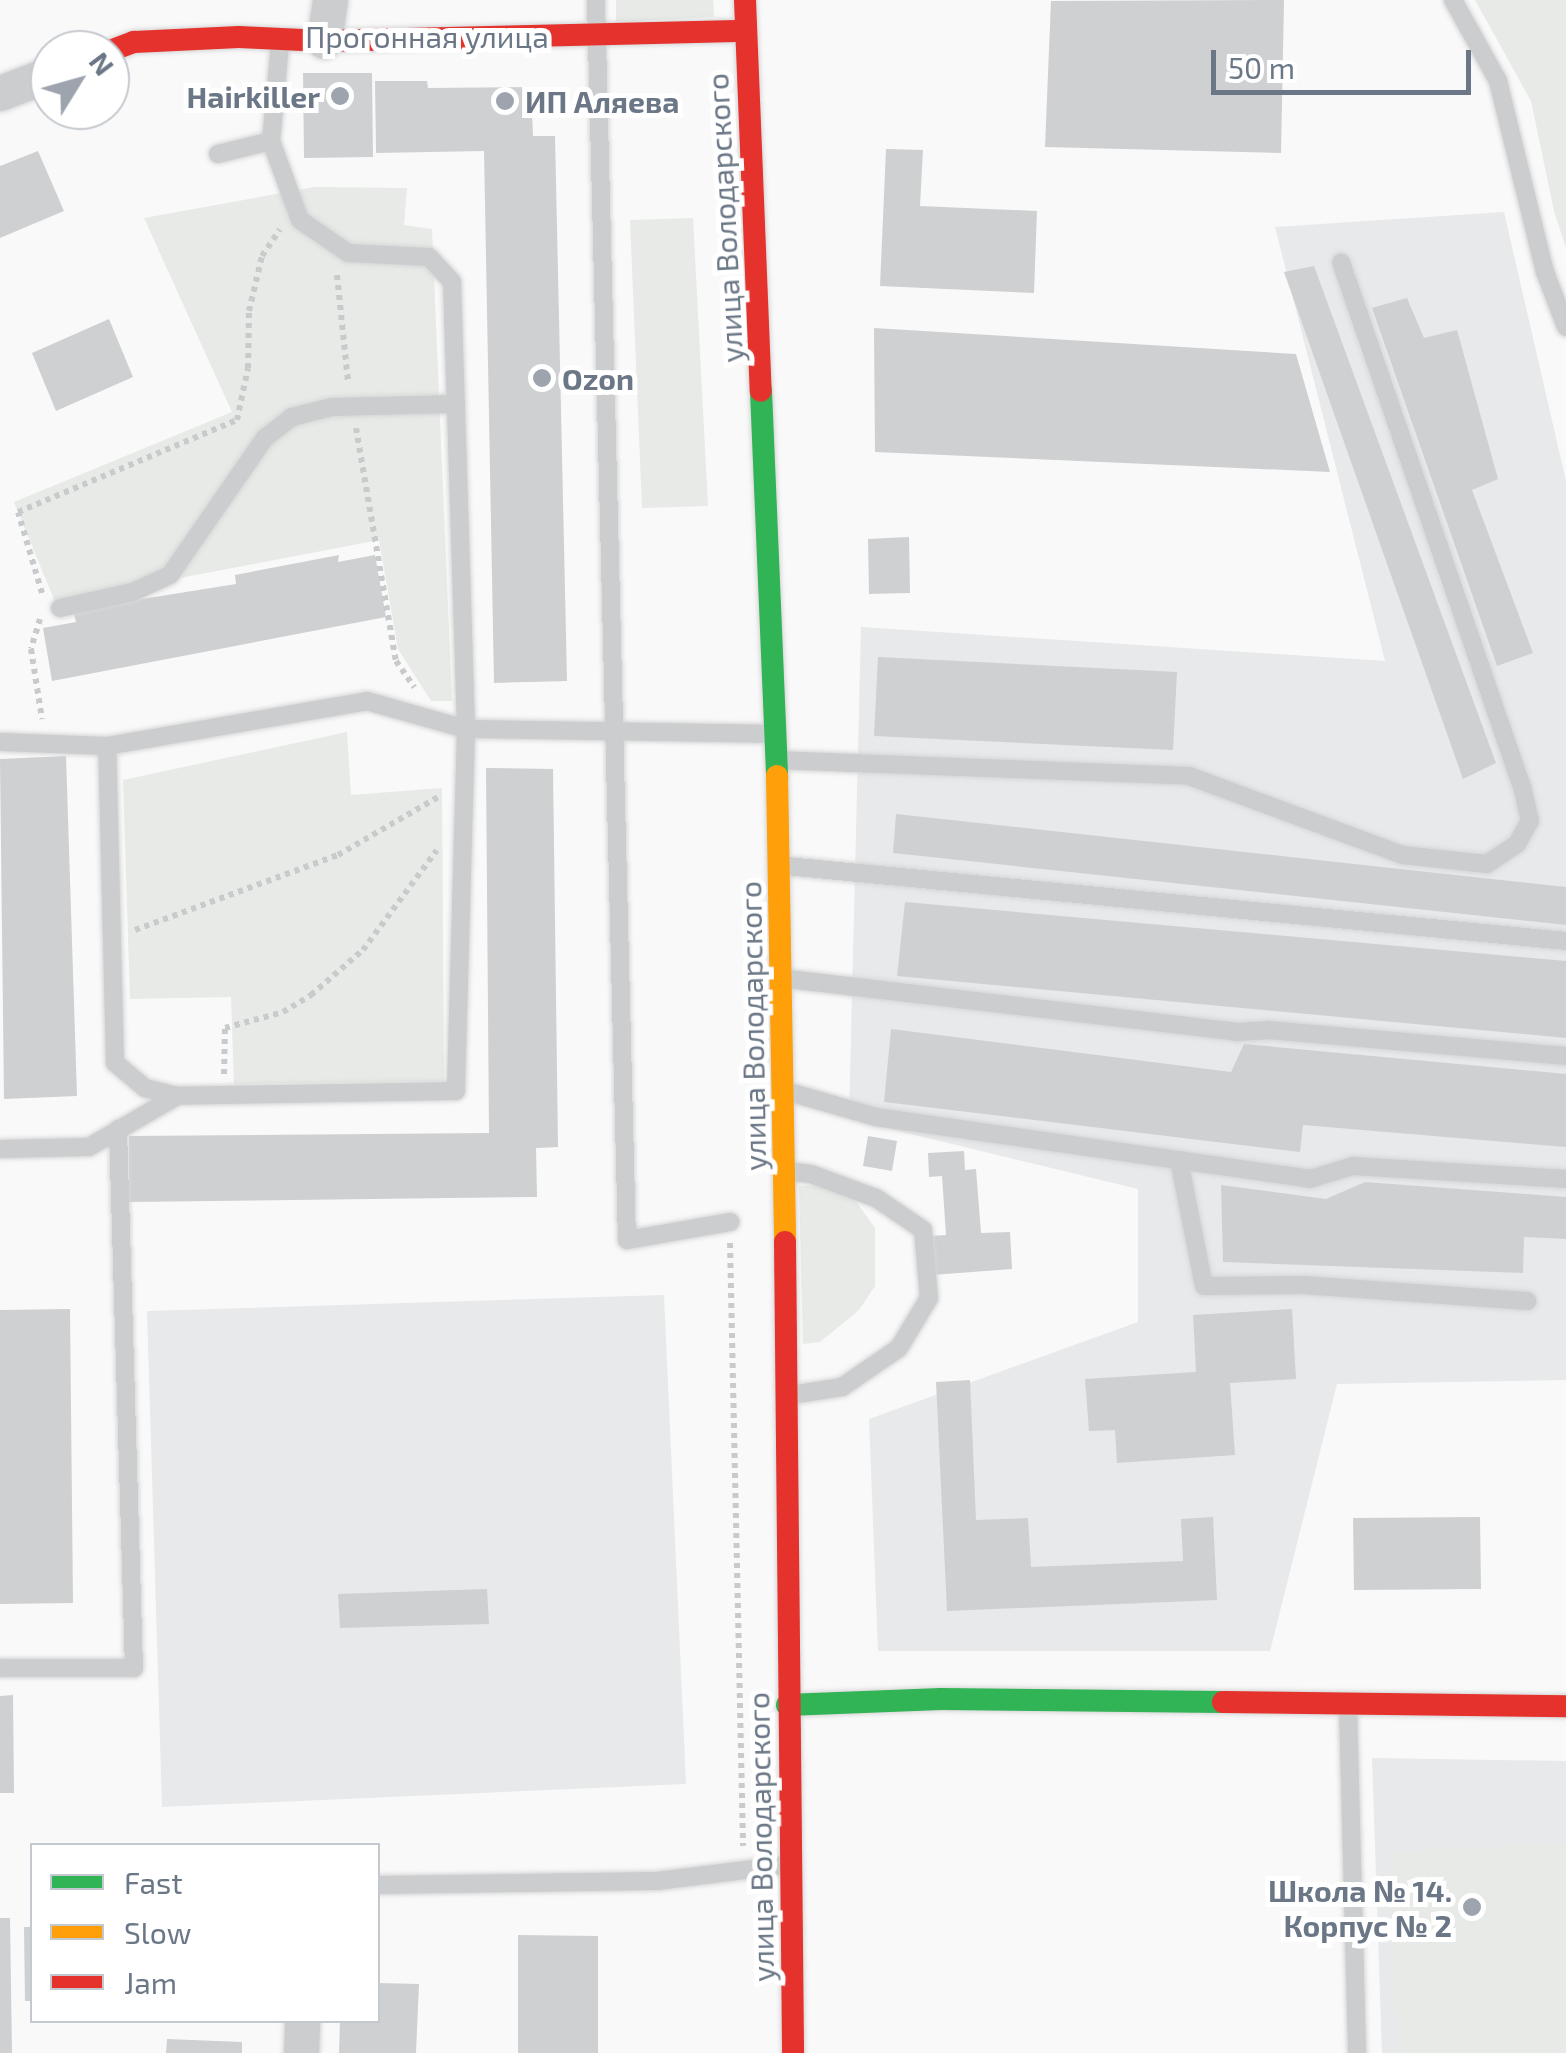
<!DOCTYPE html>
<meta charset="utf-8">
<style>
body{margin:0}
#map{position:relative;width:1566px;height:2053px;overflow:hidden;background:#f9f9f9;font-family:"Exo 2",sans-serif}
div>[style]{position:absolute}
.built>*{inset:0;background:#e7e9ea}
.green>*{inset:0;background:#e7eae6}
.building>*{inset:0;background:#cfd0d2}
.path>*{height:6px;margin-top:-3px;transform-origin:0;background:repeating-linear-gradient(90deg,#c9cacc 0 5px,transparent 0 10px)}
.roads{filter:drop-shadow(0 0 2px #d6d6d7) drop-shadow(0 0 2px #d6d6d7)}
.lane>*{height:18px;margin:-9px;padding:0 9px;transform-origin:9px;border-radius:9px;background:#cccdce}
.street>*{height:35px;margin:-17.5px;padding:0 17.5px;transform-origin:17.5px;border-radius:17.5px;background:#cccdce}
.fast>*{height:22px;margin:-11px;padding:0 11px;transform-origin:11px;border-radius:11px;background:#30b455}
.slow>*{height:22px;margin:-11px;padding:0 11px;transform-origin:11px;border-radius:11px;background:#ff9f0a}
.jam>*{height:22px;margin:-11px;padding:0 11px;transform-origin:11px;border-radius:11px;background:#e5322d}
.dots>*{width:28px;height:28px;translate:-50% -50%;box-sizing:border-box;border:5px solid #fff;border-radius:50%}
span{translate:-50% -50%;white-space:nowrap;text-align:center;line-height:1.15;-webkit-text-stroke:10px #fff;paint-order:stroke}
.street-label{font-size:30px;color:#6b7786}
.poi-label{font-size:30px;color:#6b7786;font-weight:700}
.right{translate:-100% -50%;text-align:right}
.left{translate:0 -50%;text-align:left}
.legend{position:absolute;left:30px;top:1843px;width:350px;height:180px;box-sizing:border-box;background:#fff;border:2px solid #c4c9cf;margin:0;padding:12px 18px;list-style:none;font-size:30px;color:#6b7786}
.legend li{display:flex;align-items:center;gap:20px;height:50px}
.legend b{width:50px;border:2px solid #c4c9cf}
.north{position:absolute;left:30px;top:30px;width:100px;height:100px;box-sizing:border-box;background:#fff;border:2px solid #c4c9cf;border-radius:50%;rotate:53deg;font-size:28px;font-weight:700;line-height:40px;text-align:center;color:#6b7786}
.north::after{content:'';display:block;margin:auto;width:35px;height:45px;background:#9da4ae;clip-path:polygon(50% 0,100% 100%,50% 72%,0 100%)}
.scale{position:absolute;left:1211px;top:50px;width:260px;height:45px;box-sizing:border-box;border:5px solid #6b7786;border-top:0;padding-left:12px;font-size:30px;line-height:35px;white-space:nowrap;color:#6b7786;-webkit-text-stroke:8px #fff;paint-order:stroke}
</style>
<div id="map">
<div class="built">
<i style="clip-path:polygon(1504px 212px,1566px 481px,1566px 1380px,1337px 1384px,1270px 1651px,878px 1651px,869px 1419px,1138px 1322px,1138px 1189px,849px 1119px,861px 627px,1385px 661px,1275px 227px)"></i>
<i style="clip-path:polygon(664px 1295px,686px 1784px,162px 1807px,147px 1311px)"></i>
<i style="clip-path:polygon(1372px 1758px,1566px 1761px,1566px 2053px,1382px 2053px)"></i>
</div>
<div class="green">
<i style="clip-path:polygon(616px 0,713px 0,714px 17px,616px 22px)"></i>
<i style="clip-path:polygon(1475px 0,1566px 0,1566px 248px,1554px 211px,1531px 101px)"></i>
<i style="clip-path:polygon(315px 187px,407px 188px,404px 225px,432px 229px,452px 701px,431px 701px,398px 649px,379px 540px,55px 602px,14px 502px,232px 412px,144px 218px)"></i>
<i style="clip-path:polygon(693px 218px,708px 506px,642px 508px,630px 220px)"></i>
<i style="clip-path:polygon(347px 732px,351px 795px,442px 788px,444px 1081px,234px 1084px,231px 997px,130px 999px,123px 780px)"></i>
<i style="clip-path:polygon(820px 1185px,855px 1200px,875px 1228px,875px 1286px,859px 1310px,820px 1342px,803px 1344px,799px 1186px)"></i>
<i style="clip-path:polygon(1566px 1844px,1566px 2053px,1397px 2053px,1389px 1851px)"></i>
</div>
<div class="building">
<i style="clip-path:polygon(1284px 0,1281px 153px,1045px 147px,1051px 1px)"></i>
<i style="clip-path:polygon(303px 73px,372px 73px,373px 157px,304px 158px)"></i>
<i style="clip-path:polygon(375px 81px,427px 81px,428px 88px,531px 87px,533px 136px,555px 136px,567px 681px,494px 683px,484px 151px,376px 153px)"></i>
<i style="clip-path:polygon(886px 149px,923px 150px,920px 206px,1037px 211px,1034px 293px,880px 286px)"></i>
<i style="clip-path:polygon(38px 151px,64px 211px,0 238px,0 166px)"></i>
<i style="clip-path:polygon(1314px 266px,1496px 763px,1463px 779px,1284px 272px)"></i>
<i style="clip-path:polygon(1407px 298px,1424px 338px,1457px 330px,1498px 479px,1472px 490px,1533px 653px,1497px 666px,1372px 308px)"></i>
<i style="clip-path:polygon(109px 319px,133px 377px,56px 411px,32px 353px)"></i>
<i style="clip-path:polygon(874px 328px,1296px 354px,1330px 472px,875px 452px)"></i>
<i style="clip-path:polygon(909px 537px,910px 593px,869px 594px,868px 539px)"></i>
<i style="clip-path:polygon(339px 555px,338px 562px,375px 555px,386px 617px,52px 681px,43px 628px,76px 622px,73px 610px,236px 584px,235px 575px)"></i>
<i style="clip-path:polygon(878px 657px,1177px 672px,1173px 750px,874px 736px)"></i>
<i style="clip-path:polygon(66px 756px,77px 1096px,4px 1099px,0 759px)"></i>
<i style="clip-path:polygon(486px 768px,553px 769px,558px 1147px,536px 1148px,537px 1197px,129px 1202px,129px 1136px,489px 1133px)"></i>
<i style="clip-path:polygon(896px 814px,1566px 887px,1566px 925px,893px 853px)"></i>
<i style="clip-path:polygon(905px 902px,1566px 961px,1566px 1038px,897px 976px)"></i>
<i style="clip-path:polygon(891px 1029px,1231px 1072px,1244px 1044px,1566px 1074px,1566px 1147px,1303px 1125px,1300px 1152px,884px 1102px)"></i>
<i style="clip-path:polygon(868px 1136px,897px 1141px,892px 1171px,863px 1166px)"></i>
<i style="clip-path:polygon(964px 1151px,965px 1170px,976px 1169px,981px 1233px,1010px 1232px,1012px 1269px,919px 1276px,916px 1237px,946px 1235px,942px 1176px,929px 1177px,928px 1153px)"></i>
<i style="clip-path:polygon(1365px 1182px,1566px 1197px,1566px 1239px,1524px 1237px,1523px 1273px,1223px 1262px,1221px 1185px,1326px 1199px)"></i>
<i style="clip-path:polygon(70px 1309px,73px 1603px,0 1604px,0 1310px)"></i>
<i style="clip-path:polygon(1292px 1309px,1296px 1379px,1230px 1383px,1235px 1455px,1117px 1463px,1115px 1430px,1089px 1431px,1085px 1379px,1196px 1372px,1193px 1315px)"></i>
<i style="clip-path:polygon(970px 1380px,976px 1520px,1028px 1518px,1031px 1567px,1183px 1561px,1181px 1519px,1213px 1517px,1217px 1600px,947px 1611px,936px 1382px)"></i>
<i style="clip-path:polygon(1480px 1517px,1481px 1589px,1354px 1590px,1353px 1518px)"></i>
<i style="clip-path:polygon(487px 1589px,489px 1624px,340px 1628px,338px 1594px)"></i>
<i style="clip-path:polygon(13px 1695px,14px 1793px,0 1793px,0 1696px)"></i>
<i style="clip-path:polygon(0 1918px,10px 1918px,12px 2053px,0 2053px)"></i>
<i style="clip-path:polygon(24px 1927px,32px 1927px,32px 2001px,25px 2001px)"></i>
<i style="clip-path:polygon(518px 1935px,598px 1936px,598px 2053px,518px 2053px)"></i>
<i style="clip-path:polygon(378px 1983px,419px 1984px,416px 2053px,339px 2053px,340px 2020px,378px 2020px)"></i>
<i style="clip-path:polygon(167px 2039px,242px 2042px,242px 2053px,166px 2053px)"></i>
</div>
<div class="path">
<i style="left:337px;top:275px;width:108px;rotate:84.1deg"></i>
<i style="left:356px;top:428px;width:236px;rotate:80.3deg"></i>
<i style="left:396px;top:661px;width:32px;rotate:55deg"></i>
<i style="left:42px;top:593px;width:84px;rotate:-106.5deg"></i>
<i style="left:18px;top:512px;width:238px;rotate:-22.8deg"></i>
<i style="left:237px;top:420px;width:53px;rotate:-78.1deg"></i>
<i style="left:248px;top:368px;width:57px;rotate:-89deg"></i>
<i style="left:249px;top:311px;width:57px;rotate:-76.7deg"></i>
<i style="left:262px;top:256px;width:32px;rotate:-56deg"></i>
<i style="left:40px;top:619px;width:31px;rotate:107deg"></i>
<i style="left:31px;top:649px;width:71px;rotate:81.1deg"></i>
<i style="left:135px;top:930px;width:216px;rotate:-20.3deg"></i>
<i style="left:338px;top:855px;width:116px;rotate:-30.1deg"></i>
<i style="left:224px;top:1074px;width:46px;rotate:-88.8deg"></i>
<i style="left:225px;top:1028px;width:60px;rotate:-15.4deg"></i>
<i style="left:283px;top:1012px;width:33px;rotate:-31deg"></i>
<i style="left:311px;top:995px;width:69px;rotate:-40.9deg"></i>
<i style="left:363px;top:950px;width:124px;rotate:-53.5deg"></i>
<i style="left:730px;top:1243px;width:603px;rotate:88.76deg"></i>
</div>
<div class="roads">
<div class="lane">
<i style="left:596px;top:0;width:1240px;rotate:88.57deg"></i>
<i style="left:627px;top:1240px;width:105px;rotate:-9.9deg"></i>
<i style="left:1453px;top:0;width:93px;rotate:60.9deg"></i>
<i style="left:1498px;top:81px;width:197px;rotate:76.2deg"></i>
<i style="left:1545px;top:272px;width:59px;rotate:69.1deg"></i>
<i style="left:280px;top:44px;width:97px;rotate:95.3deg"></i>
<i style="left:271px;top:141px;width:84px;rotate:69.8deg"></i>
<i style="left:300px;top:220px;width:58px;rotate:34.5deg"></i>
<i style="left:348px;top:253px;width:81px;rotate:2.8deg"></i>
<i style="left:429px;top:257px;width:34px;rotate:47deg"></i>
<i style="left:452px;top:282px;width:447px;rotate:88.2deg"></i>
<i style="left:466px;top:729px;width:362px;rotate:91.6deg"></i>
<i style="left:456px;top:1091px;width:279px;rotate:179deg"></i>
<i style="left:177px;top:1096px;width:33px;rotate:-166deg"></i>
<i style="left:145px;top:1088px;width:39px;rotate:-140deg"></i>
<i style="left:115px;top:1063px;width:317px;rotate:-91.4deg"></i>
<i style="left:107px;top:746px;width:264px;rotate:-9.8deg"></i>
<i style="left:367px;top:701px;width:103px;rotate:15.8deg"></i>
<i style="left:466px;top:729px;width:305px;rotate:0.9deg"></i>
<i style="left:218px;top:154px;width:55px;rotate:-13.8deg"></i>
<i style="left:60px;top:608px;width:75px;rotate:-12.4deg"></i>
<i style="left:133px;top:592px;width:41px;rotate:-24.7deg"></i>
<i style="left:170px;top:575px;width:167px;rotate:-55.3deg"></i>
<i style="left:265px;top:438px;width:34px;rotate:-38deg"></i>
<i style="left:292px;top:417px;width:41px;rotate:-14deg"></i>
<i style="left:332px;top:407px;width:124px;rotate:-1.4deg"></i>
<i style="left:0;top:742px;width:107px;rotate:2.1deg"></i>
<i style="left:778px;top:760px;width:411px;rotate:2.2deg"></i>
<i style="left:1189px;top:776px;width:228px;rotate:20.3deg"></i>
<i style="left:1403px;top:855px;width:84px;rotate:6.1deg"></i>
<i style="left:1487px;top:864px;width:36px;rotate:-34deg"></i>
<i style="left:1517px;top:844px;width:26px;rotate:-61deg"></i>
<i style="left:1530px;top:821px;width:32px;rotate:-103deg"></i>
<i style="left:1523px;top:790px;width:558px;rotate:-109.02deg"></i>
<i style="left:786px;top:866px;width:784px;rotate:5.49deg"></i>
<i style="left:788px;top:979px;width:451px;rotate:6.7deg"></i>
<i style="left:1236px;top:1032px;width:33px;rotate:-3deg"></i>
<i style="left:1269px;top:1030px;width:298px;rotate:5deg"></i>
<i style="left:789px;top:1092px;width:91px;rotate:16deg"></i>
<i style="left:876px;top:1117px;width:438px;rotate:8.1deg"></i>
<i style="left:1310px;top:1179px;width:45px;rotate:-16.8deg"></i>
<i style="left:1353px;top:1166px;width:213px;rotate:3.5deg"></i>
<i style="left:0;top:1149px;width:89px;rotate:-1.3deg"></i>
<i style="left:89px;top:1147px;width:102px;rotate:-30.1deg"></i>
<i style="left:1179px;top:1160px;width:128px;rotate:78.8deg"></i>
<i style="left:1204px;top:1286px;width:99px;rotate:-0.6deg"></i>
<i style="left:1303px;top:1285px;width:225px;rotate:4.1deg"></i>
<i style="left:786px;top:1171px;width:25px;rotate:7deg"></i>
<i style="left:811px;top:1174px;width:69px;rotate:20.3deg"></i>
<i style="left:876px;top:1198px;width:57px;rotate:34.2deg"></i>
<i style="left:923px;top:1230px;width:68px;rotate:85deg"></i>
<i style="left:929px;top:1298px;width:58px;rotate:121deg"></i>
<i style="left:899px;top:1348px;width:69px;rotate:145.6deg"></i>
<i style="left:842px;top:1387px;width:52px;rotate:171.1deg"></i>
<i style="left:0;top:1668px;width:134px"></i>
<i style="left:134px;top:1668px;width:539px;rotate:-91.7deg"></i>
<i style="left:1348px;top:1707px;width:346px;rotate:88.5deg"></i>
<i style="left:378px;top:1885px;width:279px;rotate:-0.8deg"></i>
<i style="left:657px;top:1881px;width:130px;rotate:-7.1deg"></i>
</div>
<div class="street">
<i style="left:324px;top:41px;width:41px;rotate:-81.7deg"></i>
<i style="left:0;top:93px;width:53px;rotate:-20.8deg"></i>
<i style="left:301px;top:2053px;width:33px;rotate:-88deg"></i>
</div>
<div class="fast">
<i style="left:761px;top:391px;width:385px;rotate:87.6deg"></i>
<i style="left:787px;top:1705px;width:154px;rotate:-2.2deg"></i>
<i style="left:941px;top:1699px;width:282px;rotate:0.6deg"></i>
</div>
<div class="slow">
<i style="left:777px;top:776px;width:466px;rotate:89deg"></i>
</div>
<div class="jam">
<i style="left:745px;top:0;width:391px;rotate:87.7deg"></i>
<i style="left:110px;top:51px;width:26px;rotate:-21deg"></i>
<i style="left:134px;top:42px;width:105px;rotate:-2.7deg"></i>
<i style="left:239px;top:37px;width:85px;rotate:2.7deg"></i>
<i style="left:324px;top:41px;width:422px;rotate:-1.4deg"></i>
<i style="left:785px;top:1242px;width:811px;rotate:89.43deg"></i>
<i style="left:1223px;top:1702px;width:343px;rotate:0.7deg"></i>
</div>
</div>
<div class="dots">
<i style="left:340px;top:96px;background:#9da4ae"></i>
<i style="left:505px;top:101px;background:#9da4ae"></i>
<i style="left:542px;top:378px;background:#9da4ae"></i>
<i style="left:1472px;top:1907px;background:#9da4ae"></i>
</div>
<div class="street-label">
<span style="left:427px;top:36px">Прогонная улица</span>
<span style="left:724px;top:218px;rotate:-93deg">улица Володарского</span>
<span style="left:752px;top:1026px;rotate:-91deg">улица Володарского</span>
<span style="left:760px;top:1837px;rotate:-91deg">улица Володарского</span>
</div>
<div class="poi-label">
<span class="right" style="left:320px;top:96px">Hairkiller</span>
<span class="left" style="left:525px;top:101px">ИП Аляева</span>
<span class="left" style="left:562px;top:378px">Ozon</span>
<span class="right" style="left:1452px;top:1907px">Школа № 14.<br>Корпус № 2</span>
</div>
<ul class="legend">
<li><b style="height:12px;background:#30b455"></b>Fast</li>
<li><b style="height:12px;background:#ff9f0a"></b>Slow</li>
<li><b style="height:12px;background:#e5322d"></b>Jam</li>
</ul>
<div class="north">N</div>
<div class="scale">50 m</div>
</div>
